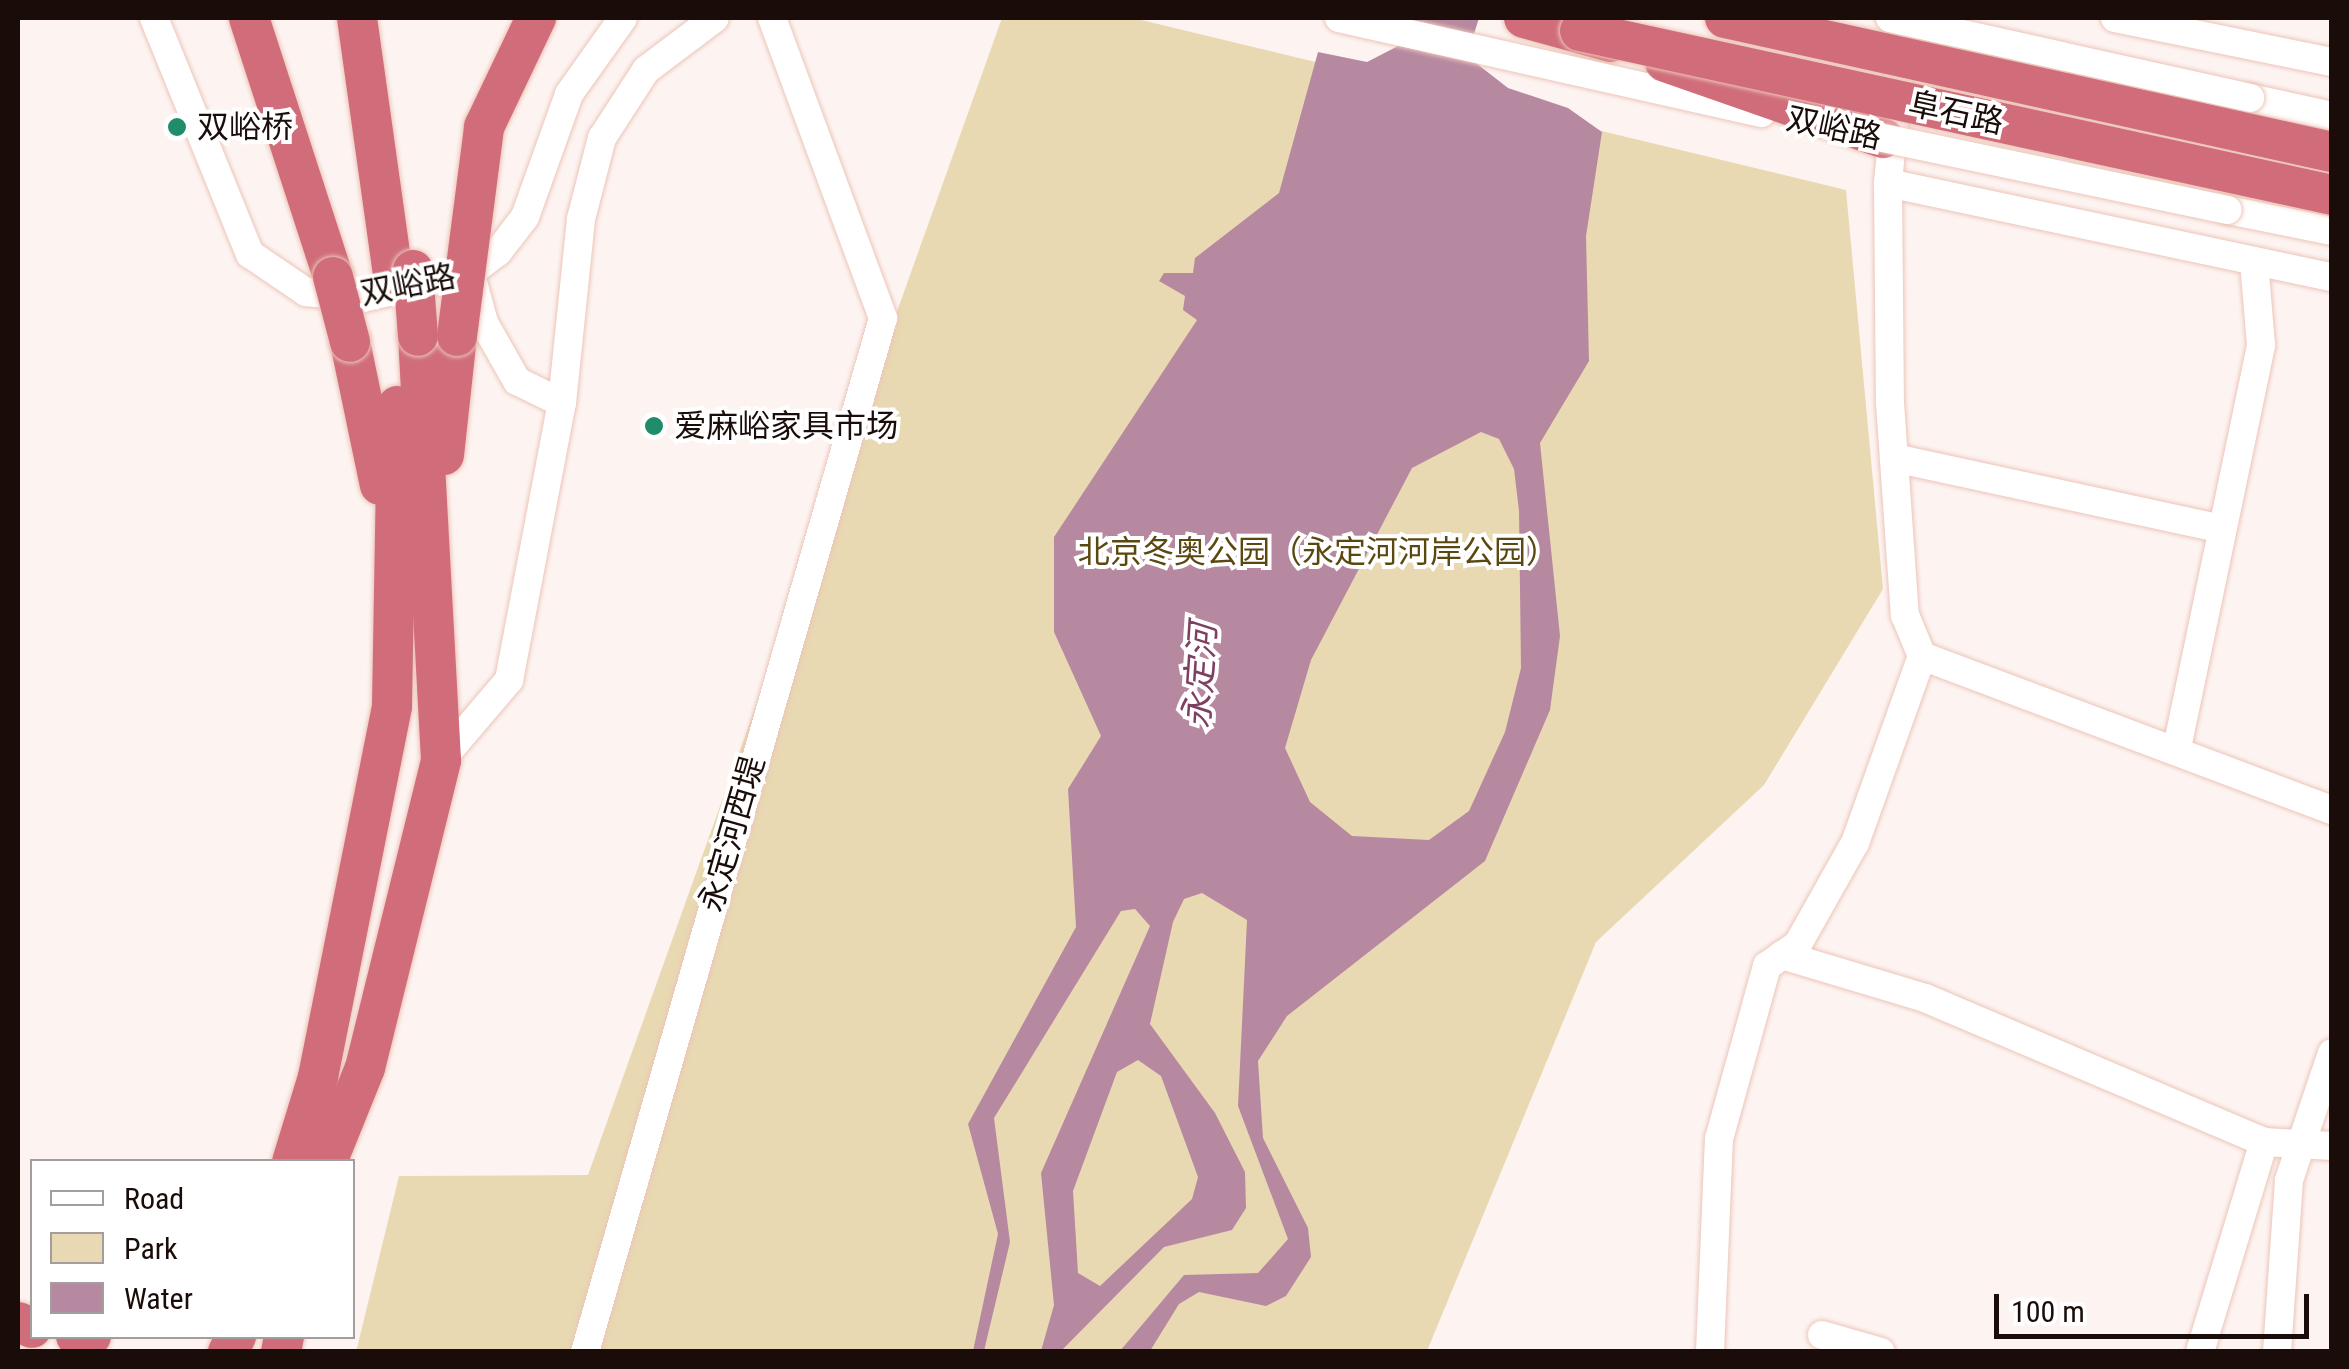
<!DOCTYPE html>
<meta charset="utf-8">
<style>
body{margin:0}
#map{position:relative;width:2349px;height:1369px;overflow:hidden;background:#fdf4f2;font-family:"Roboto Condensed","Noto Sans SC",sans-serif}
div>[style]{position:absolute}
.green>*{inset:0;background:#e8d9b2}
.water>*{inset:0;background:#b789a1}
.roads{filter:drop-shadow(0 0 2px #ecc5b8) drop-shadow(0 0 2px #ecc5b8)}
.minor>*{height:28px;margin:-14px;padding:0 14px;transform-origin:14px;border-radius:14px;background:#fff}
.highway>*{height:40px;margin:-20px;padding:0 20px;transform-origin:20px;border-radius:20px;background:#d16d7a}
.bridges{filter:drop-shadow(0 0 2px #ecc5b8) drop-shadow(0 0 2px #ecc5b8)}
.minor-bridge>*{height:28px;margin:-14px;padding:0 14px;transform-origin:14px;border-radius:14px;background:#fff}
.highway-bridge>*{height:40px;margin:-20px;padding:0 20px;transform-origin:20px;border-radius:20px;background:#d16d7a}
.dots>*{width:28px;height:28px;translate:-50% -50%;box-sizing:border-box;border:5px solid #fff;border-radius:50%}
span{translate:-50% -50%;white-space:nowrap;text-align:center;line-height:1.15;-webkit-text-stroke:8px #fff;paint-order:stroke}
.street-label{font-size:32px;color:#1a0d09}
.poi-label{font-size:32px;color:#1a0d09}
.left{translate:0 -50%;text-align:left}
.park-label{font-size:32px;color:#5b4810}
.water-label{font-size:35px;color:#7d4062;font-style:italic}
.frame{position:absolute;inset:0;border:20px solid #1a0d09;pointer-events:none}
.legend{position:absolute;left:30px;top:1159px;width:325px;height:180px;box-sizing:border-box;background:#fff;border:2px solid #a39e9d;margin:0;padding:12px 18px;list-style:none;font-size:30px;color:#1a0d09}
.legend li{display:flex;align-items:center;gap:20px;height:50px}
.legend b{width:50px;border:2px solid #a39e9d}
.scale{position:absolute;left:1994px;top:1294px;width:315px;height:45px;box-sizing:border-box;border:5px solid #1a0d09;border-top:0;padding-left:12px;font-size:30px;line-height:35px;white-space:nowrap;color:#1a0d09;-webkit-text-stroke:8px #fff;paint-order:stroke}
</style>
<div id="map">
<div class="green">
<i style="clip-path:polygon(1002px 18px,1133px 18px,1846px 190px,1883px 589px,1764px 785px,1596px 942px,1427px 1351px,356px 1352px,399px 1176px,588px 1175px)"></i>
</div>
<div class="water">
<i style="clip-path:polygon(evenodd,1409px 18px,1479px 18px,1467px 56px,1508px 88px,1568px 108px,1602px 132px,1586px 236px,1589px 361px,1540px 443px,1560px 636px,1550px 710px,1485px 861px,1287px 1016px,1258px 1061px,1263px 1138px,1308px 1228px,1311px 1257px,1286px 1296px,1266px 1306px,1199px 1292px,1179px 1304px,1150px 1351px,1120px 1351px,1184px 1275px,1258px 1273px,1288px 1239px,1238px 1106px,1247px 920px,1202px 893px,1184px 899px,1173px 922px,1150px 1024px,1215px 1113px,1245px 1172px,1246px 1208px,1232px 1230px,1164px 1247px,1061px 1351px,1041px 1351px,1054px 1305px,1041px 1173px,1150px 926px,1135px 909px,1121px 911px,994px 1118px,1010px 1242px,984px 1351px,973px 1351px,998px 1234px,968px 1124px,1076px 927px,1068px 789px,1101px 736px,1054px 632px,1054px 537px,1197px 320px,1183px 310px,1185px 296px,1159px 281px,1164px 273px,1193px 273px,1195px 258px,1279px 193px,1318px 52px,1367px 62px,1404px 43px,1409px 18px,1481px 432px,1499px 439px,1514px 469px,1519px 511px,1521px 668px,1505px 732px,1469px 811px,1429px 840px,1352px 836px,1310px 802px,1285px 748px,1311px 660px,1412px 468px,1481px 432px,1409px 18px,1138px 1060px,1161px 1076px,1198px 1177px,1192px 1199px,1100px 1286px,1078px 1273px,1073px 1191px,1117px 1072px,1138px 1060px)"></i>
</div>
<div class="roads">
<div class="minor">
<i style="left:154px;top:18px;width:255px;rotate:67.9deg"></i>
<i style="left:250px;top:254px;width:68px;rotate:34.2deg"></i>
<i style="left:306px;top:292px;width:56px;rotate:6.1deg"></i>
<i style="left:362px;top:298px;width:111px;rotate:-13deg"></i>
<i style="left:470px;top:273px;width:35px;rotate:-37deg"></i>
<i style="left:498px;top:252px;width:44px;rotate:-52.4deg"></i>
<i style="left:525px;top:217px;width:131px;rotate:-70.3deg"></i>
<i style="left:569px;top:94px;width:93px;rotate:-54.6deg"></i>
<i style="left:1339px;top:18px;width:433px;rotate:12.7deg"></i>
<i style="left:2115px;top:18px;width:221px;rotate:11.5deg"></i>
<i style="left:1902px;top:40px;width:144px;rotate:95.6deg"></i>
<i style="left:1888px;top:183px;width:220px;rotate:89.5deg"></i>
<i style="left:1890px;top:403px;width:213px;rotate:86deg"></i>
<i style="left:1905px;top:615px;width:44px;rotate:67.5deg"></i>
<i style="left:1922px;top:656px;width:438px;rotate:20.6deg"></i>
<i style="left:2250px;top:98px;width:84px;rotate:12.4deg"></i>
<i style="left:1888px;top:183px;width:454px;rotate:12deg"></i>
<i style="left:2228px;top:210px;width:106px;rotate:11.4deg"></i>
<i style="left:471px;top:275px;width:50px;rotate:74.8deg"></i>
<i style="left:484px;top:323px;width:67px;rotate:60.4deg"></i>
<i style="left:517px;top:381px;width:50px;rotate:26.1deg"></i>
<i style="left:1894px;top:458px;width:332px;rotate:12.2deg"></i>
<i style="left:2177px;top:748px;width:412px;rotate:-78.2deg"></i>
<i style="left:2261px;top:345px;width:84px;rotate:-94.8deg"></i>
<i style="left:441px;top:760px;width:105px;rotate:-49.6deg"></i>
<i style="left:509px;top:680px;width:282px;rotate:-79.2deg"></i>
<i style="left:562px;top:403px;width:185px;rotate:-84.1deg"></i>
<i style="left:581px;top:219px;width:84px;rotate:-75.5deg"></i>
<i style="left:602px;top:138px;width:81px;rotate:-57.1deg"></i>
<i style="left:646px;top:70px;width:86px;rotate:-37deg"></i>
<i style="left:1782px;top:955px;width:149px;rotate:16.7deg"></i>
<i style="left:1925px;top:998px;width:368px;rotate:23deg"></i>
<i style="left:2264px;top:1142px;width:68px;rotate:3.4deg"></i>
<i style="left:1822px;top:1335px;width:61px;rotate:16.1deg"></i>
<i style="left:585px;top:1352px;width:1076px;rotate:-73.92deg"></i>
<i style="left:883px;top:318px;width:320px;rotate:-110.3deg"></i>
<i style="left:1710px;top:1352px;width:213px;rotate:-87.6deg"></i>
<i style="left:1719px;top:1139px;width:180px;rotate:-74.5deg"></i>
<i style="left:1767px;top:966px;width:38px;rotate:-35deg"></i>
<i style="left:1798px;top:944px;width:116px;rotate:-60.6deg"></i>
<i style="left:1855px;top:843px;width:199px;rotate:-70.3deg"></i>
<i style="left:2200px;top:1352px;width:220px;rotate:-73.1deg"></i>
<i style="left:2277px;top:1352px;width:172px;rotate:-86deg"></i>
<i style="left:2289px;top:1180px;width:134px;rotate:-71.3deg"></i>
</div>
<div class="highway">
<i style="left:249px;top:18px;width:272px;rotate:72deg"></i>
<i style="left:357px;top:18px;width:259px;rotate:82deg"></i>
<i style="left:1524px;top:18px;width:90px;rotate:15.4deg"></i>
<i style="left:1665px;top:62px;width:231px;rotate:19.2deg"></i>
<i style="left:350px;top:342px;width:146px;rotate:78.2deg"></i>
<i style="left:444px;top:455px;width:120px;rotate:-83.8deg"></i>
<i style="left:292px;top:1162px;width:89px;rotate:-73deg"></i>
<i style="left:318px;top:1077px;width:378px;rotate:-78.7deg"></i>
<i style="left:392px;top:706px;width:300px;rotate:-89deg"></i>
<i style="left:327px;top:1162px;width:101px;rotate:-68deg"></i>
<i style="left:365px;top:1068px;width:317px;rotate:-76.1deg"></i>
<i style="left:441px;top:760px;width:425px;rotate:-93.1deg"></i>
<i style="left:18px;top:1322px;width:15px;rotate:23deg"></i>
<i style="left:76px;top:1336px;width:15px"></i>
<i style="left:228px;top:1352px;width:18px;rotate:-63deg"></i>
<i style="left:281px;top:1352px;width:16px;rotate:-79deg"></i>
</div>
</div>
<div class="bridges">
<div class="minor-bridge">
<i style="left:1890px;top:18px;width:369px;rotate:12.5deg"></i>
<i style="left:1883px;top:138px;width:352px;rotate:11.8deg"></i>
</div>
<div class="highway-bridge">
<i style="left:1725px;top:18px;width:622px;rotate:12.45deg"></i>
<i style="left:1580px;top:31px;width:770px;rotate:12.3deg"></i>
<i style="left:413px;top:270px;width:66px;rotate:85.7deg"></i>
<i style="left:333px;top:277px;width:67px;rotate:75.3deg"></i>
<i style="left:457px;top:336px;width:211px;rotate:-82.6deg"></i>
<i style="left:484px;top:127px;width:121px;rotate:-64.5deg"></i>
</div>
</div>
<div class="dots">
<i style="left:177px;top:127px;background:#1f8c6a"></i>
<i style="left:654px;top:426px;background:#1f8c6a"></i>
</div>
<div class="street-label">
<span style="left:1956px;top:113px;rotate:12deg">阜石路</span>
<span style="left:1834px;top:128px;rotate:12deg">双峪路</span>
<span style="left:408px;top:285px;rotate:-11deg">双峪路</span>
<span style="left:732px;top:834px;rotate:-74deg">永定河西堤</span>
</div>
<div class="poi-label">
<span class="left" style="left:197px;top:127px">双峪桥</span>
<span class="left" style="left:674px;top:426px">爱麻峪家具市场</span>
</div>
<div class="park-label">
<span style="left:1318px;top:552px">北京冬奥公园（永定河河岸公园）</span>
</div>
<div class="water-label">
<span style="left:1201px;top:676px;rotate:-86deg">永定河</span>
</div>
<div class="frame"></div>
<ul class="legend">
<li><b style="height:12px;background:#fff"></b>Road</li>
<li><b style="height:28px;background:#e8d9b2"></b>Park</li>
<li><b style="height:28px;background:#b789a1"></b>Water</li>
</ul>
<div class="scale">100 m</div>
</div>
